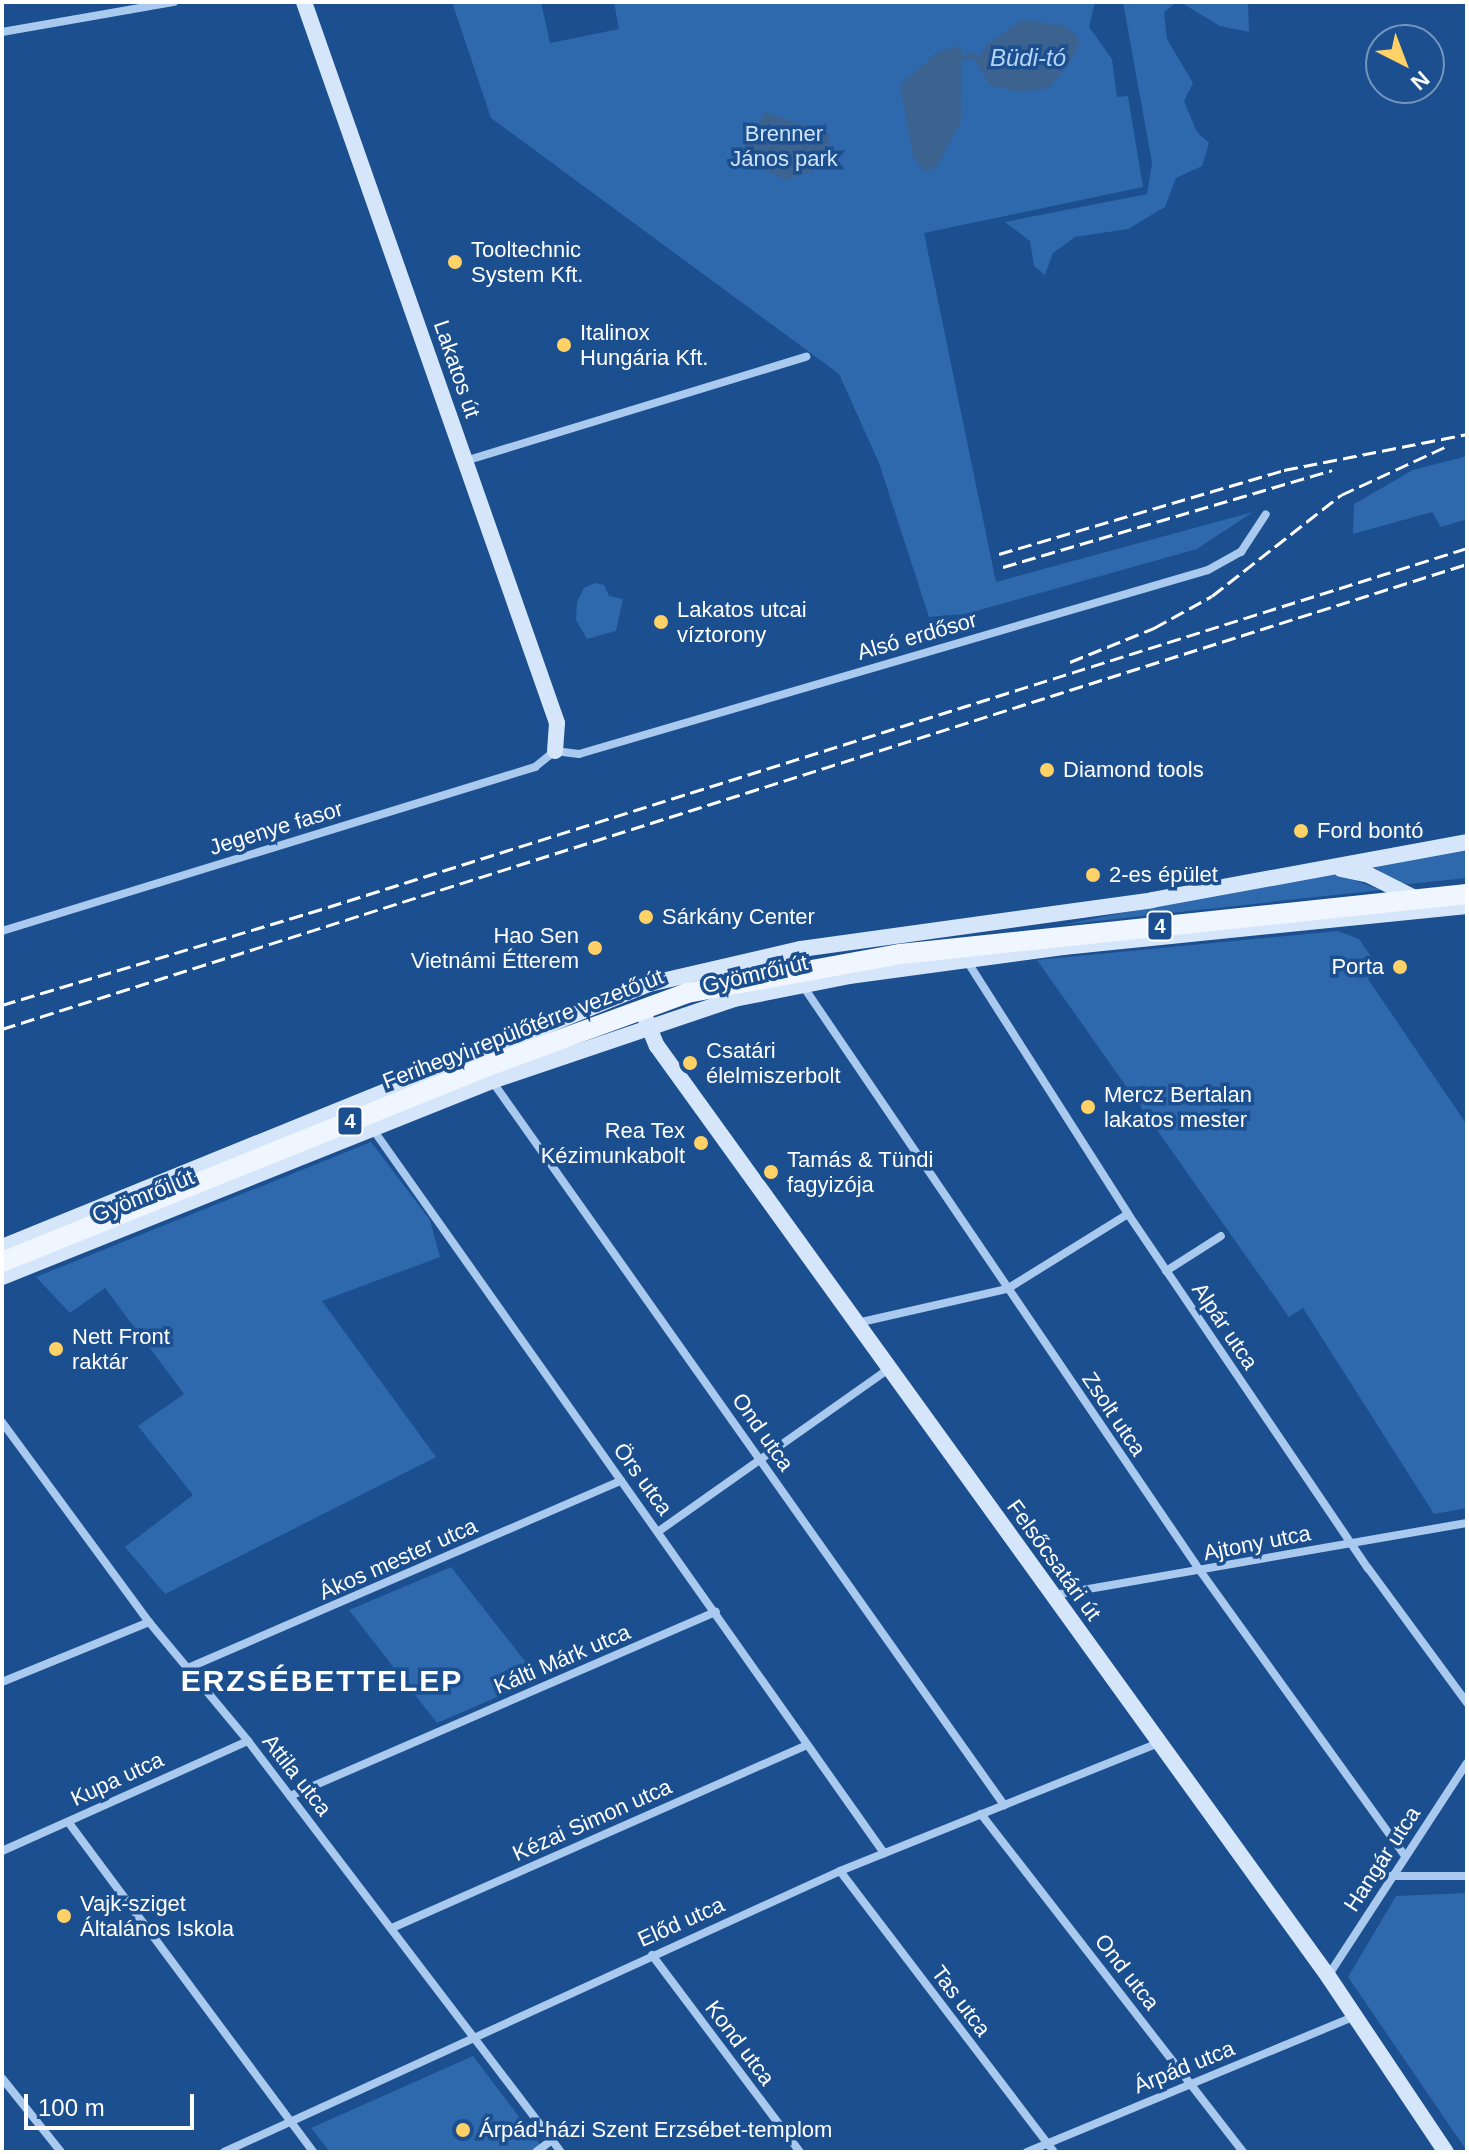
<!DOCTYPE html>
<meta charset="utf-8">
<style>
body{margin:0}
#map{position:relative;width:1469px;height:2154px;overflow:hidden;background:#1b4f8f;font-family:Arial,sans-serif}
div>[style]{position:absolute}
.green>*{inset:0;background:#2e69ad}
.water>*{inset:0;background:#3c6290}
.street>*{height:8px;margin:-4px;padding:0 4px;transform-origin:4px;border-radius:4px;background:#a9c9ee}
.secondary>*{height:16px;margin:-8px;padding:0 8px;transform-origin:8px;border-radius:8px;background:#d6e6fa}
.primary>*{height:20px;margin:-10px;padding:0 10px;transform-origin:10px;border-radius:10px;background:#f0f6ff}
.rail>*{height:3px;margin-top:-1.5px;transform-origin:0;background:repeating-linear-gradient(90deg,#fff 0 14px,transparent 0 20px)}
.dots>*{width:22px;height:22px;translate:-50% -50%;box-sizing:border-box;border:4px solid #1b4f8f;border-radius:50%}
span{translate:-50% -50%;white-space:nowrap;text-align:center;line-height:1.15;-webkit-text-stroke:7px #1b4f8f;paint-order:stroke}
.shield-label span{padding:2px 6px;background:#1b4f8f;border:2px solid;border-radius:6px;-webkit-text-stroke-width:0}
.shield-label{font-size:20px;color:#fff;font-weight:700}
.park-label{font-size:22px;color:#cfe3fa}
.poi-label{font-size:22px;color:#fff}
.left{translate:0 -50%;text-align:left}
.right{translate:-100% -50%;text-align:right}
.street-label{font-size:22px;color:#fff}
.water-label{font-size:24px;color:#b5d3f5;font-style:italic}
.district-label{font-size:30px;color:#fff;font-weight:700;letter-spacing:2px}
.frame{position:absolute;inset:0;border:4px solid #fff;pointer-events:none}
.north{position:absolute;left:1365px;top:24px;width:80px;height:80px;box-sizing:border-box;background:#1b4f8f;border:2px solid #7695bc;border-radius:50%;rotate:138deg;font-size:22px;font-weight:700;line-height:32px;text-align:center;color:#fff}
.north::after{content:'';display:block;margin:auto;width:28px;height:36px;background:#ffd166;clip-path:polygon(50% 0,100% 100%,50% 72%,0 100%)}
.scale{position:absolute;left:24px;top:2094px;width:170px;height:36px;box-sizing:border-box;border:4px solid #fff;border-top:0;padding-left:10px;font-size:24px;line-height:28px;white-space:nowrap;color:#fff;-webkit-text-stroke:6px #1b4f8f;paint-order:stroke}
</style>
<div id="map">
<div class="green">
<i style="clip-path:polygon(452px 2px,541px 2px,550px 43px,619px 29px,614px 2px,1095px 2px,1089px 27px,1112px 59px,1117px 97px,1128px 96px,1143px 187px,924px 233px,996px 582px,1253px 512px,1197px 549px,965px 614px,929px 617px,879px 463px,839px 374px,491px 118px)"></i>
<i style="clip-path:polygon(1123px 2px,1177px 2px,1164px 12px,1167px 39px,1193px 83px,1184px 101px,1197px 132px,1209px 143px,1202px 166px,1176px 178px,1165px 207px,1128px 229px,1075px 237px,1053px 253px,1045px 275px,1034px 266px,1030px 241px,1005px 222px,1147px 194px,1152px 163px)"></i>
<i style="clip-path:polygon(1180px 2px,1248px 2px,1249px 32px,1220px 26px)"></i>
<i style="clip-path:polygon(1467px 456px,1467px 519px,1441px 527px,1432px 512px,1353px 534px,1354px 504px,1413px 470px)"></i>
<i style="clip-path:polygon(595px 583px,604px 585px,609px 596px,623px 599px,616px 631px,587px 639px,576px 620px,577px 602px,584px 588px)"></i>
<i style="clip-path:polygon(1467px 849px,1467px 878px,1408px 884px,1393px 881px,1371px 865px)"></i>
<i style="clip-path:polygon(1337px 874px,1381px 890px,1060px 925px,1319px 875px)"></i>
<i style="clip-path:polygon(1338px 931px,1359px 939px,1380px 970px,1368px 979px,1467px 1125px,1467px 1508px,1434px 1514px,1303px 1308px,1289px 1317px,1037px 960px)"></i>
<i style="clip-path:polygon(371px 1142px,430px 1220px,440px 1257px,322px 1301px,436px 1457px,165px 1594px,125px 1547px,193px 1495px,138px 1426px,184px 1394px,105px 1288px,70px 1313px,36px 1277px)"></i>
<i style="clip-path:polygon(451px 1567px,539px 1679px,437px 1723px,349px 1610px)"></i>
<i style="clip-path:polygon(1467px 1893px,1467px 2151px,1348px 1977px,1396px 1896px)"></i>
<i style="clip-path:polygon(473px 2056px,541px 2146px,532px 2152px,330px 2152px,311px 2128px)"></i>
</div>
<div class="water">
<i style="clip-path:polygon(1023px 20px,1065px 26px,1077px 36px,1080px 43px,1070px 62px,1049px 88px,1019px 92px,990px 85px,974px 59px,962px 60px,961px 121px,936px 168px,923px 171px,913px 156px,900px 85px,938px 52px,962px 45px,962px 55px,975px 53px,978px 58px,988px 44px)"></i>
<i style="clip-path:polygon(766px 112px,829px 134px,828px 160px,816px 170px,786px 180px,759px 168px,745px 150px,746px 138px)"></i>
</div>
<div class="street">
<i style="left:2px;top:32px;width:175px;rotate:-9.9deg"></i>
<i style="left:465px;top:461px;width:357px;rotate:-17deg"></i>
<i style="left:2px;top:931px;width:558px;rotate:-17.1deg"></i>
<i style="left:535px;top:767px;width:26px;rotate:-39deg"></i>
<i style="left:555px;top:751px;width:24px;rotate:7deg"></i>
<i style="left:579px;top:754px;width:655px;rotate:-16.31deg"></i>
<i style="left:1208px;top:570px;width:38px;rotate:-29deg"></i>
<i style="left:1241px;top:552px;width:45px;rotate:-56.7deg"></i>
<i style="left:967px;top:961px;width:300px;rotate:57.5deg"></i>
<i style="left:1128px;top:1214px;width:428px;rotate:55.9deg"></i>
<i style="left:1368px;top:1568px;width:167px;rotate:53.7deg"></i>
<i style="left:803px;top:986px;width:708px;rotate:55.82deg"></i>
<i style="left:1201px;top:1572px;width:350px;rotate:54.3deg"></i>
<i style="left:492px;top:1081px;width:887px;rotate:54.73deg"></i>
<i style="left:372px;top:1128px;width:888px;rotate:54.77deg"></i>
<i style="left:1166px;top:1271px;width:65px;rotate:-32.5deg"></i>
<i style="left:857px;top:1323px;width:154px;rotate:-12.8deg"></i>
<i style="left:1007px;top:1289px;width:142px;rotate:-31.8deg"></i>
<i style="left:2px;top:1422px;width:248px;rotate:53.7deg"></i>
<i style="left:149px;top:1622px;width:155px;rotate:50.2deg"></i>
<i style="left:248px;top:1741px;width:517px;rotate:52.71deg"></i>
<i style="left:659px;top:1531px;width:281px;rotate:-35.2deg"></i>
<i style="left:1054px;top:1595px;width:419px;rotate:-9.9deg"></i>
<i style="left:188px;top:1668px;width:472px;rotate:-23.4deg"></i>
<i style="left:2px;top:1682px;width:159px;rotate:-22.2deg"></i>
<i style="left:290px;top:1796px;width:464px;rotate:-23.4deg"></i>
<i style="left:981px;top:1814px;width:428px;rotate:52.2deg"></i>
<i style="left:69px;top:1823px;width:410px;rotate:53.4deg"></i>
<i style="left:2px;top:1851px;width:269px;rotate:-24.1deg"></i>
<i style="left:840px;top:1871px;width:353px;rotate:52.7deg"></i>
<i style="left:1391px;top:1876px;width:76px"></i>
<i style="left:392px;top:1928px;width:454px;rotate:-23.8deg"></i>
<i style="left:652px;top:1955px;width:246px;rotate:53.1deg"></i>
<i style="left:1328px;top:1976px;width:254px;rotate:-56.9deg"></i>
<i style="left:2px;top:2078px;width:95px;rotate:51.4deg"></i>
<i style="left:224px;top:2152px;width:677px;rotate:-24.52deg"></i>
<i style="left:840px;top:1871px;width:344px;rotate:-21.9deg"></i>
<i style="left:536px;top:2152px;width:20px;rotate:-37deg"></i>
<i style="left:1027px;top:2152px;width:355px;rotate:-22.5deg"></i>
</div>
<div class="secondary">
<i style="left:304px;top:2px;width:764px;rotate:70.66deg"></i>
<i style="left:557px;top:723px;width:28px;rotate:94deg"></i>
<i style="left:1341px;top:869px;width:29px;rotate:12deg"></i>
<i style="left:1369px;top:875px;width:51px;rotate:26.6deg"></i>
<i style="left:645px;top:1017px;width:31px;rotate:68deg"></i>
<i style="left:657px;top:1046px;width:1147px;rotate:54.19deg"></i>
<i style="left:1328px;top:1976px;width:212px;rotate:56.2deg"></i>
<i style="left:2px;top:1247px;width:698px;rotate:-22.12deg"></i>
<i style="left:649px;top:984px;width:156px;rotate:-13deg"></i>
<i style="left:801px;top:949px;width:354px;rotate:-7.9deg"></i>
<i style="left:1152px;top:900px;width:320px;rotate:-10.4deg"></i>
<i style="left:2px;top:1277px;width:528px;rotate:-21.8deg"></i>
<i style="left:492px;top:1081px;width:256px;rotate:-18.7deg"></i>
<i style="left:734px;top:999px;width:117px;rotate:-11.3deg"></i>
<i style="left:849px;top:976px;width:216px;rotate:-7.7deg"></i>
<i style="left:1063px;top:947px;width:406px;rotate:-5.8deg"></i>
</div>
<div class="primary">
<i style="left:2px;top:1262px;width:524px;rotate:-21.96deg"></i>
<i style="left:488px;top:1066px;width:212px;rotate:-20.1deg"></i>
<i style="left:687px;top:993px;width:217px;rotate:-10.4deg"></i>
<i style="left:900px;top:954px;width:570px;rotate:-6.04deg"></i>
</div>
<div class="rail">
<i style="left:999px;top:554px;width:297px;rotate:-16.4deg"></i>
<i style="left:1284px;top:470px;width:187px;rotate:-11.1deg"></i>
<i style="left:1003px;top:567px;width:343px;rotate:-16.4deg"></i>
<i style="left:1070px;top:662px;width:91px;rotate:-22deg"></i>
<i style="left:1154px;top:628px;width:66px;rotate:-28.9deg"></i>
<i style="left:1212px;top:596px;width:164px;rotate:-38.1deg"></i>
<i style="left:1341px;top:495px;width:115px;rotate:-24.8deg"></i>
<i style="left:2px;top:1005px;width:340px;rotate:-16.7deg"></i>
<i style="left:328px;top:907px;width:1194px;rotate:-17.49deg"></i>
<i style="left:2px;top:1029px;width:1537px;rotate:-17.61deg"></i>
</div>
<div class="dots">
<i style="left:455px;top:262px;background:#ffd166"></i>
<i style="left:564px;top:345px;background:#ffd166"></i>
<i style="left:661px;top:622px;background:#ffd166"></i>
<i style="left:1047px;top:770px;background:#ffd166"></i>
<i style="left:1301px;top:831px;background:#ffd166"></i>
<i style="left:1093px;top:875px;background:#ffd166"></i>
<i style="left:646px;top:917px;background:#ffd166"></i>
<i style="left:595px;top:948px;background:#ffd166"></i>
<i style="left:1400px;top:967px;background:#ffd166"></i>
<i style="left:690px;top:1063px;background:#ffd166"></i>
<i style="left:1088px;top:1107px;background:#ffd166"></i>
<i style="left:701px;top:1143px;background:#ffd166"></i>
<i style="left:771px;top:1172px;background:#ffd166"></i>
<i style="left:56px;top:1349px;background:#ffd166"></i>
<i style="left:64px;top:1916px;background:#ffd166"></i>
<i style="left:463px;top:2130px;background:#ffd166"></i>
</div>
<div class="shield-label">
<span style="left:1160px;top:926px">4</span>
<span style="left:350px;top:1121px">4</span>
</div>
<div class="park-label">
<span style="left:784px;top:146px">Brenner<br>János park</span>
</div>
<div class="poi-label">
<span class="left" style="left:471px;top:262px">Tooltechnic<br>System Kft.</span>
<span class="left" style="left:580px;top:345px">Italinox<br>Hungária Kft.</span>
<span class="left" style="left:677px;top:622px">Lakatos utcai<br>víztorony</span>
<span class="left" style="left:1063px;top:770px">Diamond tools</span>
<span class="left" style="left:1317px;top:831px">Ford bontó</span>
<span class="left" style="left:1109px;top:875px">2-es épület</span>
<span class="left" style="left:662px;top:917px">Sárkány Center</span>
<span class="right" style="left:579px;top:948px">Hao Sen<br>Vietnámi Étterem</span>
<span class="right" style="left:1384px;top:967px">Porta</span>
<span class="left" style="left:706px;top:1063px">Csatári<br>élelmiszerbolt</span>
<span class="left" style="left:1104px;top:1107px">Mercz Bertalan<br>lakatos mester</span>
<span class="right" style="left:685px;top:1143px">Rea Tex<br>Kézimunkabolt</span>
<span class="left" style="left:787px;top:1172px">Tamás &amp; Tündi<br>fagyizója</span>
<span class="left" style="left:72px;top:1349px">Nett Front<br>raktár</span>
<span class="left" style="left:80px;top:1916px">Vajk-sziget<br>Általános Iskola</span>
<span class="left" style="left:479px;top:2130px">Árpád-házi Szent Erzsébet-templom</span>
</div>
<div class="street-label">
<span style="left:457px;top:369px;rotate:71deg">Lakatos út</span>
<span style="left:917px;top:636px;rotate:-16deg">Alsó erdősor</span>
<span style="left:276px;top:828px;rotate:-17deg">Jegenye fasor</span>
<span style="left:755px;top:974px;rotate:-13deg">Gyömrői út</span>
<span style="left:523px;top:1029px;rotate:-21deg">Ferihegyi repülőtérre vezető út</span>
<span style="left:143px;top:1196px;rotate:-22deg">Gyömrői út</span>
<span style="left:1225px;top:1326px;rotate:56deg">Alpár utca</span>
<span style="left:1114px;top:1414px;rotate:56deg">Zsolt utca</span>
<span style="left:763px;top:1432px;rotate:55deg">Ond utca</span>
<span style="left:643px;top:1479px;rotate:54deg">Örs utca</span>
<span style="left:1257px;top:1543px;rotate:-11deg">Ajtony utca</span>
<span style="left:398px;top:1559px;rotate:-24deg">Ákos mester utca</span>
<span style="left:1054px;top:1560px;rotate:54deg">Felsőcsatári út</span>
<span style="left:562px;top:1659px;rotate:-23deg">Kálti Márk utca</span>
<span style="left:297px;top:1775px;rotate:52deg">Attila utca</span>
<span style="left:117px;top:1779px;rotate:-25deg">Kupa utca</span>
<span style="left:592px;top:1820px;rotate:-24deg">Kézai Simon utca</span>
<span style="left:1382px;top:1859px;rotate:-57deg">Hangár utca</span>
<span style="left:681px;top:1922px;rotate:-24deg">Előd utca</span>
<span style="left:1127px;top:1972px;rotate:52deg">Ond utca</span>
<span style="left:961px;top:2001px;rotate:53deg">Tas utca</span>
<span style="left:740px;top:2043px;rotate:53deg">Kond utca</span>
<span style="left:1184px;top:2067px;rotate:-22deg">Árpád utca</span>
</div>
<div class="water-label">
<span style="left:1028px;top:58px">Büdi-tó</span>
</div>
<div class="district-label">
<span style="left:322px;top:1681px">ERZSÉBETTELEP</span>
</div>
<div class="frame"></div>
<div class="north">N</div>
<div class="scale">100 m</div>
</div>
